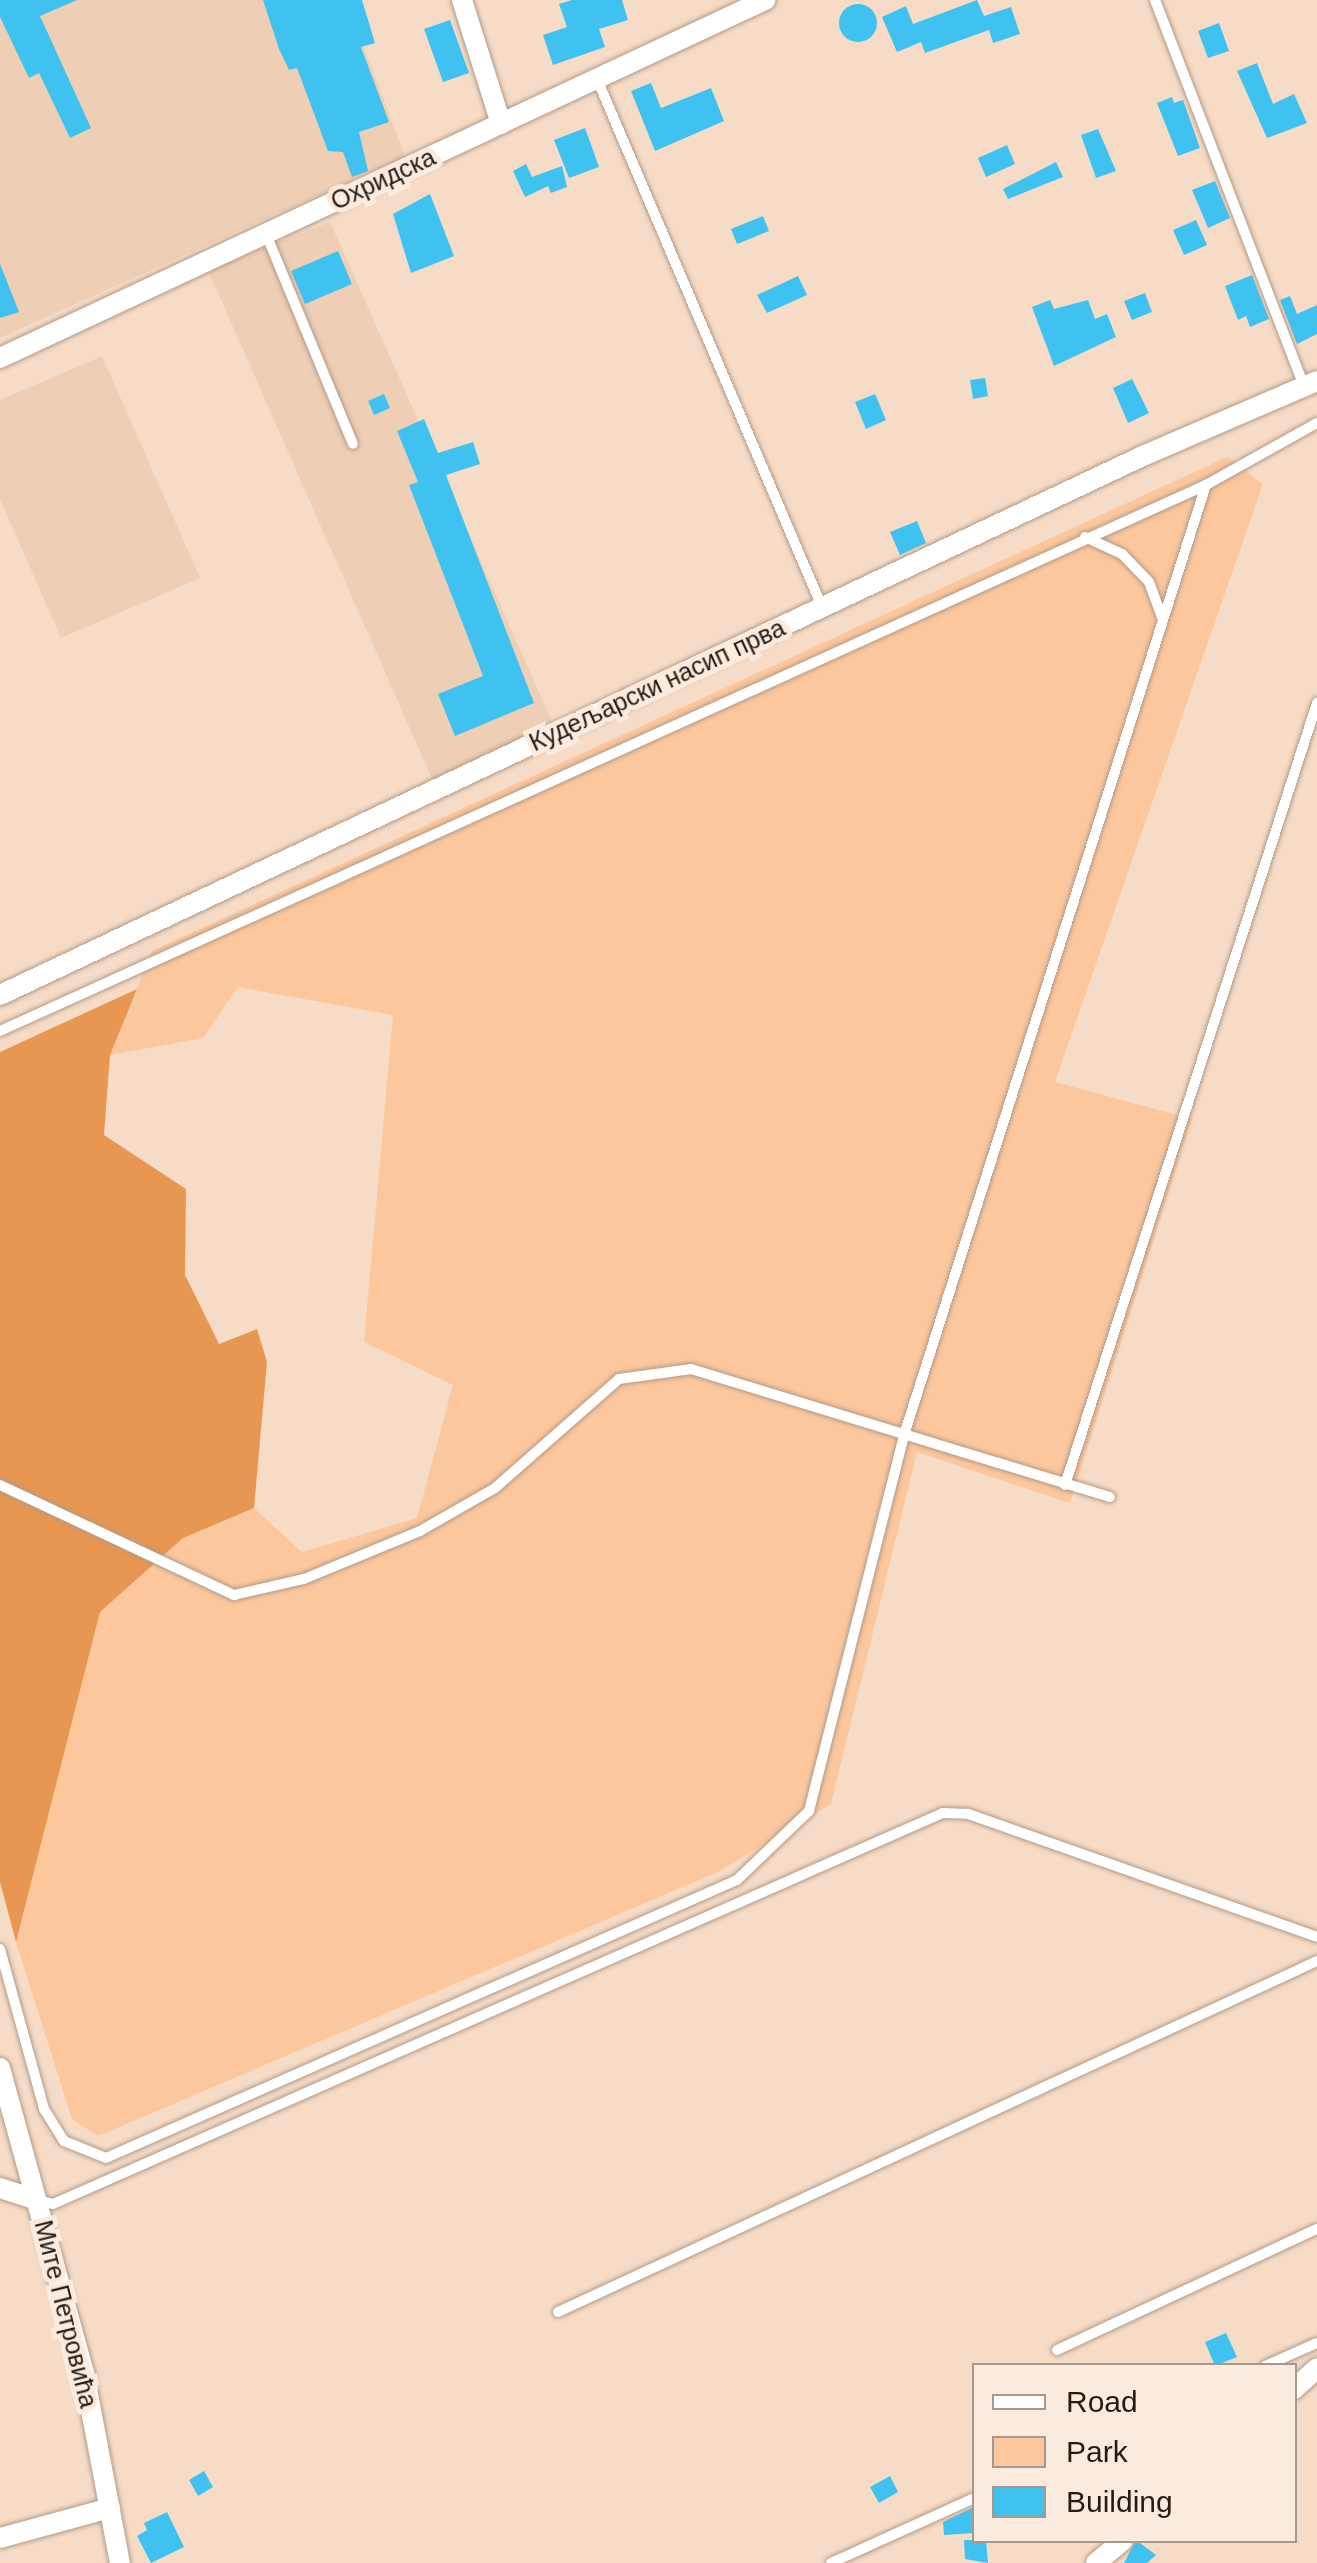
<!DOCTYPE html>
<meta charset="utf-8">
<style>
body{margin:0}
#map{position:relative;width:1317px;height:2563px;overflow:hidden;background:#f6dcc7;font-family:Helvetica,sans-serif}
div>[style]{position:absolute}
.built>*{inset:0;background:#eeceb5}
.green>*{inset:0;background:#fcc79d}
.forest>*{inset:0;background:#e79752}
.building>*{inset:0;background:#40c2f1}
.round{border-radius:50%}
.roads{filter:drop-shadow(0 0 2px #b29a87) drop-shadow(0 0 2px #b29a87)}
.lane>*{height:10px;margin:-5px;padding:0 5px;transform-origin:5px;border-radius:5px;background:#fff}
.street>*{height:20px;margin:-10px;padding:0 10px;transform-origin:10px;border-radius:10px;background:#fff}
span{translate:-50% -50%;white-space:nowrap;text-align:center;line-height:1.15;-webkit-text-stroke:10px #fbebdf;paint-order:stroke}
.street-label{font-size:25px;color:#251b14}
.legend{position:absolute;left:972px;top:2363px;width:325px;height:180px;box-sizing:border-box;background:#fbebdf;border:2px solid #a5988e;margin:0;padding:12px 18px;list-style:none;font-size:30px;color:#251b14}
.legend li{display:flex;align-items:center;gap:20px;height:50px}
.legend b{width:50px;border:2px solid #a5988e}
</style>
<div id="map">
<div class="built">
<i style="clip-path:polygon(0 0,346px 0,405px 156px,0 338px)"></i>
<i style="clip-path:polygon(330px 222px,553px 724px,433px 781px,208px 270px)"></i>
<i style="clip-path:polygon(102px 356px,200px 578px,61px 638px,0 499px,0 400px)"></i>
</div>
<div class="green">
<i style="clip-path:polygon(1227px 457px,1263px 484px,1055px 1082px,1192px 1119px,1070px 1503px,917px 1452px,831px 1804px,718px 1872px,98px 2136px,72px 2119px,16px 1942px,100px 1612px,183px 1538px,254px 1508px,302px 1552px,417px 1518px,453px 1385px,364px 1342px,393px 1015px,238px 987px,203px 1038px,110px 1055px,152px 951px)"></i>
</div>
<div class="forest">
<i style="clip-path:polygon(137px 989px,110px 1055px,104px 1135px,186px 1189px,185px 1275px,219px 1344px,257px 1329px,267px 1362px,254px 1508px,183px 1538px,100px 1612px,16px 1942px,0 1882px,0 1052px)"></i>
</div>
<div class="building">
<i style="clip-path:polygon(0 0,77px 0,40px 16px,91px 128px,70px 138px,39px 73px,29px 78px,0 17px)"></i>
<i style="clip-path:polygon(263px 0,362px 0,375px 43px,361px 47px,389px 122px,359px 132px,368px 171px,352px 177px,343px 152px,328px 151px,297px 68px,289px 70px,279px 49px)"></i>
<i style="clip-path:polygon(572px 0,622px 0,628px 20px,599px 29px,605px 47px,553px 65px,543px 35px,567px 27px,559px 4px)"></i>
<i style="clip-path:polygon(977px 0,984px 16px,1011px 7px,1020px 34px,993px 43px,989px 30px,925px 53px,921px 42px,897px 52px,882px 17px,906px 6px,913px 24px)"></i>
<i class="round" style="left:839px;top:4px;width:38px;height:38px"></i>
<i style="clip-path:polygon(450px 20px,469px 73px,443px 82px,424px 29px)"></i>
<i style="clip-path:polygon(1219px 23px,1229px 51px,1208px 58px,1198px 31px)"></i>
<i style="clip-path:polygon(1257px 63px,1273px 104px,1294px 94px,1307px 123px,1267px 138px,1237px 71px)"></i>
<i style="clip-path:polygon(651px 83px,661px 108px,711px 88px,724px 121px,655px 151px,631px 91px)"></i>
<i style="clip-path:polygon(1172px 97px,1174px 103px,1183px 100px,1200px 148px,1178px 156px,1157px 103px)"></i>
<i style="clip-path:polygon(585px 128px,599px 167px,569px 178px,554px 140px)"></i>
<i style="clip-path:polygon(1098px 129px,1116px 171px,1096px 178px,1081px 135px)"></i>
<i style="clip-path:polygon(1007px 145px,1015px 164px,986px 177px,978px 158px)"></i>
<i style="clip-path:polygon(1056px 162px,1063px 177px,1008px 199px,1003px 189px)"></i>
<i style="clip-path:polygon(526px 164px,532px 177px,562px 166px,567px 187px,551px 193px,548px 186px,525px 197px,513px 171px)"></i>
<i style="clip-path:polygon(1215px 181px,1230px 218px,1208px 228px,1192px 190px)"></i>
<i style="clip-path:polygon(430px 194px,454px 256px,411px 273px,393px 214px)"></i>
<i style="clip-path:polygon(763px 216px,769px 231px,737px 244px,731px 229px)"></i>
<i style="clip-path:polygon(1196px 220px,1207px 245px,1184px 255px,1173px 230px)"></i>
<i style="clip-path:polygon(338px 251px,352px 284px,305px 304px,291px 271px)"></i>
<i style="clip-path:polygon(0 264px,19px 312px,0 318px)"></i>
<i style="clip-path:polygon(1252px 275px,1269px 319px,1250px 327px,1246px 316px,1238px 320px,1225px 286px)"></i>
<i style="clip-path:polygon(798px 276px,807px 295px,767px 313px,757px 295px)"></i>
<i style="clip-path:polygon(1145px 293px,1152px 312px,1132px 320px,1124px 301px)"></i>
<i style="clip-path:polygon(1290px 296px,1297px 314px,1317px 305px,1317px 334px,1297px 344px,1280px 300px)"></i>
<i style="clip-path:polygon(1050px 300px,1054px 309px,1088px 300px,1095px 319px,1107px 314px,1116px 337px,1054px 366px,1032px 307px)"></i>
<i style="clip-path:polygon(985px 378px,988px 396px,973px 399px,970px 380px)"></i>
<i style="clip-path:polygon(1132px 379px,1149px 413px,1128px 423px,1113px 388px)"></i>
<i style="clip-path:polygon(384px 394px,390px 408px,374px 415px,368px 401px)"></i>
<i style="clip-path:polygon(875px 394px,886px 420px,866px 429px,855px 402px)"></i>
<i style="clip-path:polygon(424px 419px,438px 453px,473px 442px,480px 464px,446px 475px,534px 703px,455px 736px,438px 694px,483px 676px,409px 485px,418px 482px,397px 431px)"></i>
<i style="clip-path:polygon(917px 521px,926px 543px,900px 555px,890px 532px)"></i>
<i style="clip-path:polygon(1226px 2333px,1237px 2357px,1215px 2366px,1205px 2342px)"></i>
<i style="clip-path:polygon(204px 2471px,213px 2487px,198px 2496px,189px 2480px)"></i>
<i style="clip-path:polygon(890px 2476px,898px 2492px,879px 2503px,870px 2487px)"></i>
<i style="clip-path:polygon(974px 2507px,974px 2533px,944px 2535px,943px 2522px)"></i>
<i style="clip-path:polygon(167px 2512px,184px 2547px,151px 2563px,137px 2536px,147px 2530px,144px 2523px)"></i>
<i style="clip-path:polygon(964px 2540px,986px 2540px,988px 2563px,965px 2559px)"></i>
<i style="clip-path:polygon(1136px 2540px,1156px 2555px,1147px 2563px,1124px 2563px)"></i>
</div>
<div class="roads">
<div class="lane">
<i style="left:1155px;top:0;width:414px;rotate:68.9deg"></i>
<i style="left:597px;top:79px;width:574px;rotate:66.92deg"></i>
<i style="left:266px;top:234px;width:227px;rotate:67.5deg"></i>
<i style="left:1085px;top:537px;width:41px;rotate:24.7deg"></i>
<i style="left:1122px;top:554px;width:39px;rotate:46deg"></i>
<i style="left:1149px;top:582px;width:40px;rotate:69.8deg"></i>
<i style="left:0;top:1031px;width:1324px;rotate:-24.36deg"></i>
<i style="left:1206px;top:485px;width:127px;rotate:-29.2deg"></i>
<i style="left:0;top:1485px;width:259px;rotate:25.2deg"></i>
<i style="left:234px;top:1595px;width:72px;rotate:-12.9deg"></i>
<i style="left:304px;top:1579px;width:126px;rotate:-22.5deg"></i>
<i style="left:420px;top:1531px;width:86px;rotate:-29.8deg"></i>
<i style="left:495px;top:1488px;width:165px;rotate:-41.3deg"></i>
<i style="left:619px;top:1379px;width:73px;rotate:-7.9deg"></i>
<i style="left:691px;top:1369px;width:438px;rotate:17deg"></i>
<i style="left:1065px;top:1485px;width:822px;rotate:-72.14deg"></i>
<i style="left:0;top:1949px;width:166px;rotate:74.6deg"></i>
<i style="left:44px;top:2109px;width:38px;rotate:58deg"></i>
<i style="left:64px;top:2141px;width:45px;rotate:22deg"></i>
<i style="left:106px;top:2158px;width:690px;rotate:-23.78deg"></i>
<i style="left:737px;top:1880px;width:100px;rotate:-43.8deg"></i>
<i style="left:809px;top:1811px;width:391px;rotate:-75.8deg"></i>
<i style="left:905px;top:1432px;width:994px;rotate:-72.37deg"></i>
<i style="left:37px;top:2200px;width:16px;rotate:14deg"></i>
<i style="left:53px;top:2204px;width:972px;rotate:-23.72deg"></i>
<i style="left:943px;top:1813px;width:25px;rotate:2deg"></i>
<i style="left:968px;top:1814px;width:370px;rotate:19.4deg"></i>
<i style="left:558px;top:2312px;width:836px;rotate:-24.82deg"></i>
<i style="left:1057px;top:2350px;width:287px;rotate:-25deg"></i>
<i style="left:1265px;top:2366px;width:57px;rotate:-23.9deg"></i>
<i style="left:831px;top:2563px;width:157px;rotate:-24.4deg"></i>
</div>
<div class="street">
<i style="left:462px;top:0;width:130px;rotate:72.5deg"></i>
<i style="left:0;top:358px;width:845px;rotate:-25.08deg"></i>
<i style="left:0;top:995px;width:1266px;rotate:-25.25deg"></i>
<i style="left:1145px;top:455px;width:187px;rotate:-23.3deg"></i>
<i style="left:0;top:2068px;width:316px;rotate:74.6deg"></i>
<i style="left:84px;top:2373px;width:193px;rotate:79.3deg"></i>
<i style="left:0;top:2188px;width:38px;rotate:18deg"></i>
<i style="left:1294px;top:2389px;width:31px;rotate:-42deg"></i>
<i style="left:0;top:2538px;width:114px;rotate:-15.3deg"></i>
<i style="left:1096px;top:2563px;width:35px;rotate:-40deg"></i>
</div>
</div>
<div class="street-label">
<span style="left:383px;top:179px;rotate:-25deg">Охридска</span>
<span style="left:657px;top:685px;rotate:-25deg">Кудељарски насип прва</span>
<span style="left:66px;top:2314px;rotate:76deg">Мите Петровића</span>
</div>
<ul class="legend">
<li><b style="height:12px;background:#fff"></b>Road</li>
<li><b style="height:28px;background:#fcc79d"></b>Park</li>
<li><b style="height:28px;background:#40c2f1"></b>Building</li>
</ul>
</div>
